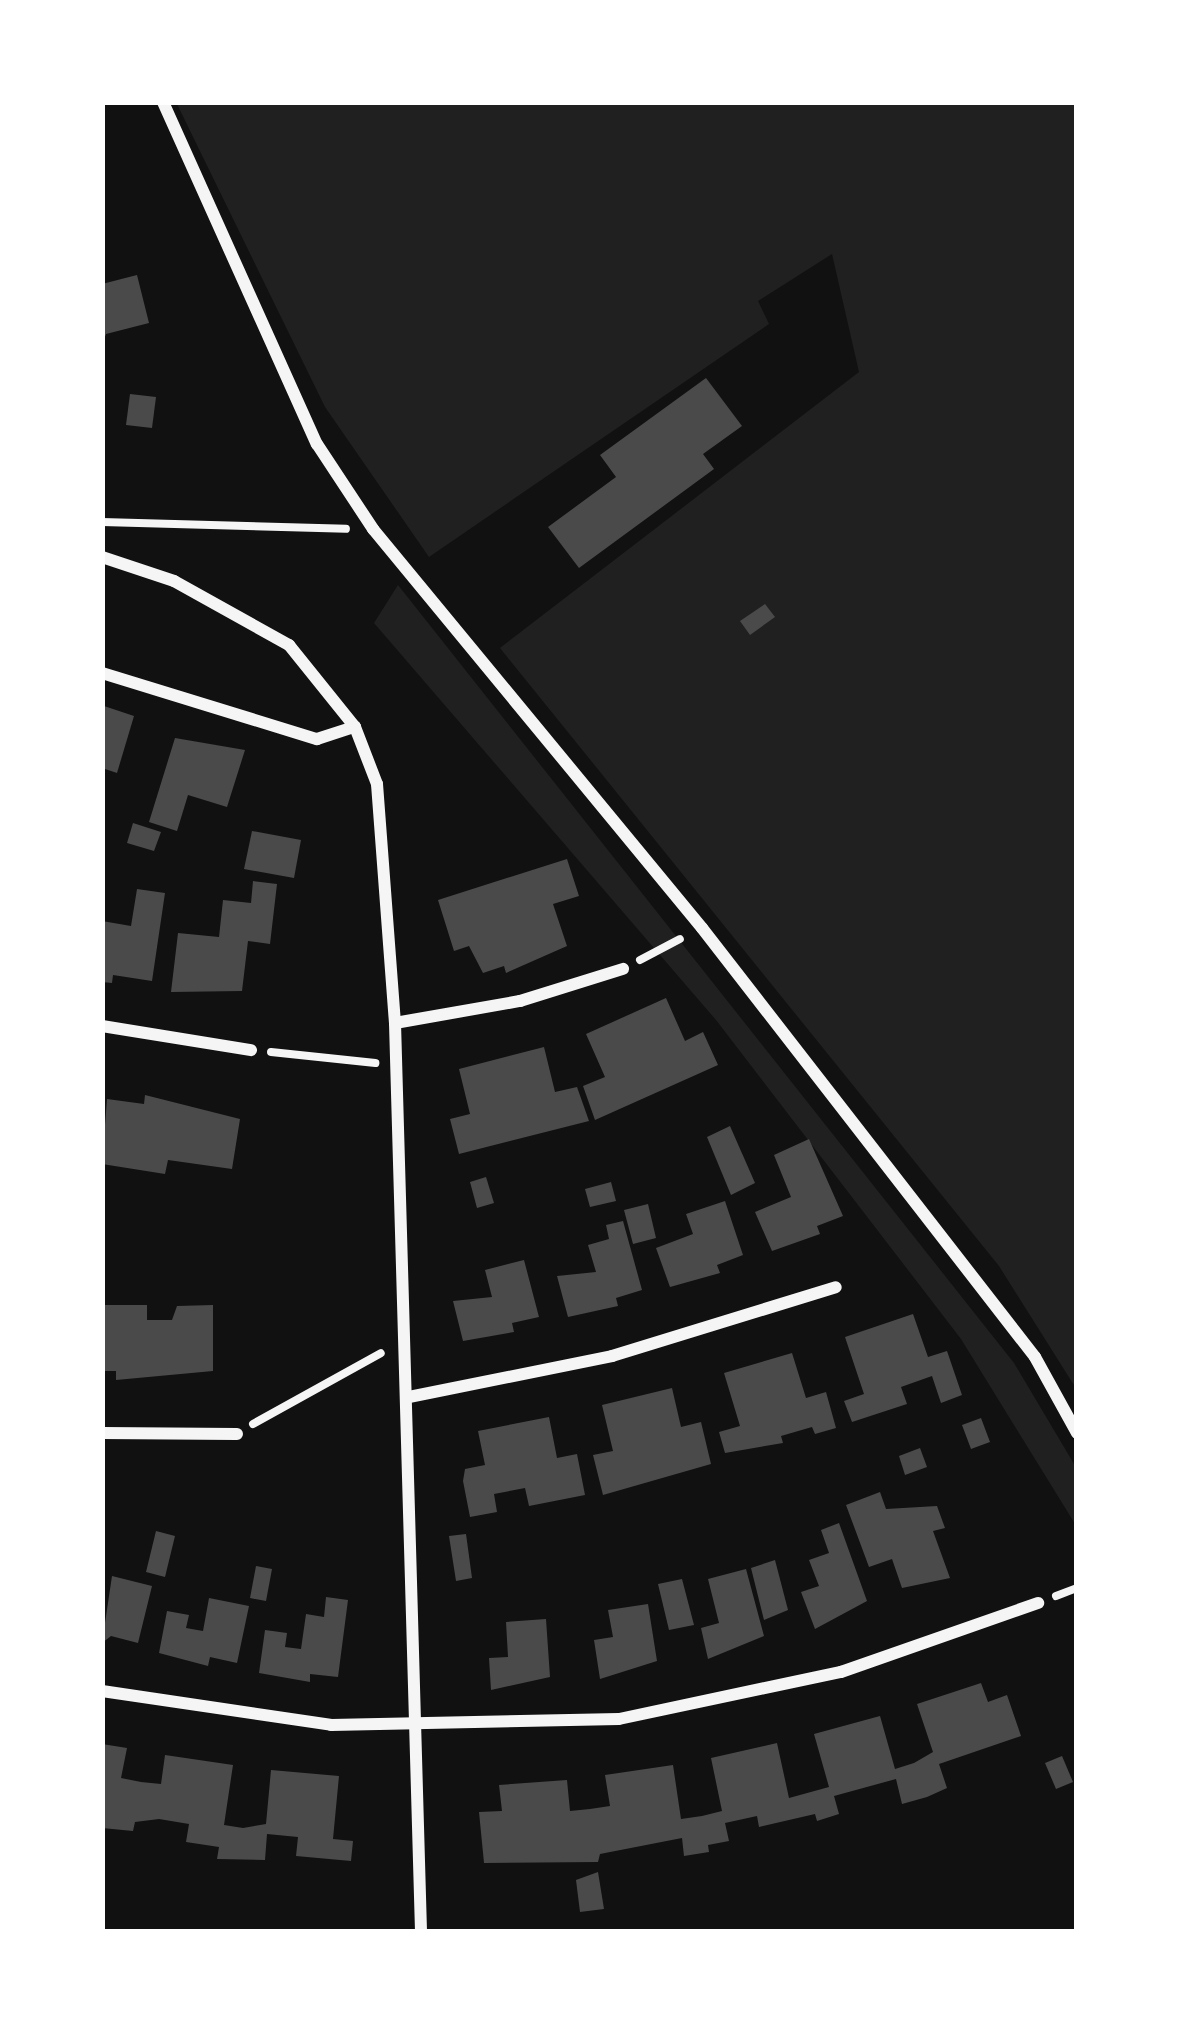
<!DOCTYPE html>
<style>
body{margin:0}
#map{position:relative;width:1179px;height:2034px;overflow:hidden;background:#111;font-family:"Titillium Web",sans-serif}
div>[style]{position:absolute}
.green>*{inset:0;background:#202020}
.building>*{inset:0;background:#4a4a4a}
.path>*{height:8px;margin:-4px;padding:0 4px;transform-origin:4px;border-radius:4px;background:#f5f5f5}
.minor>*{height:12px;margin:-6px;padding:0 6px;transform-origin:6px;border-radius:6px;background:#f5f5f5}
span{translate:-50% -50%;white-space:nowrap;text-align:center;line-height:1.15;-webkit-text-stroke:10px #fff;paint-order:stroke}
.frame{position:absolute;inset:0;border:105px solid #fff;pointer-events:none}
</style>
<div id="map">
<div class="green">
<i style="clip-path:polygon(176px 102px,1077px 102px,1077px 1390px,999px 1266px,500px 648px,859px 372px,832px 254px,758px 301px,769px 324px,429px 557px,325px 407px)"></i>
<i style="clip-path:polygon(398px 585px,1014px 1363px,1077px 1469px,1077px 1527px,961px 1339px,716px 1020px,374px 623px)"></i>
</div>
<div class="building">
<i style="clip-path:polygon(137px 275px,149px 323px,106px 334px,102px 345px,102px 284px)"></i>
<i style="clip-path:polygon(706px 378px,742px 426px,703px 454px,714px 469px,579px 568px,548px 527px,616px 477px,600px 455px)"></i>
<i style="clip-path:polygon(130px 394px,156px 397px,152px 428px,126px 425px)"></i>
<i style="clip-path:polygon(765px 604px,775px 617px,750px 635px,740px 621px)"></i>
<i style="clip-path:polygon(104px 706px,134px 716px,117px 773px,102px 768px)"></i>
<i style="clip-path:polygon(175px 738px,245px 750px,227px 807px,188px 795px,177px 831px,149px 822px)"></i>
<i style="clip-path:polygon(133px 823px,161px 832px,154px 851px,127px 843px)"></i>
<i style="clip-path:polygon(252px 831px,301px 840px,294px 878px,244px 869px)"></i>
<i style="clip-path:polygon(567px 859px,579px 896px,553px 904px,567px 946px,506px 973px,504px 966px,483px 973px,469px 946px,454px 951px,438px 900px)"></i>
<i style="clip-path:polygon(253px 881px,277px 884px,270px 944px,248px 941px,242px 991px,171px 992px,178px 933px,219px 937px,223px 900px,251px 903px)"></i>
<i style="clip-path:polygon(137px 889px,165px 893px,152px 981px,113px 975px,112px 983px,102px 982px,102px 921px,131px 926px)"></i>
<i style="clip-path:polygon(666px 998px,685px 1041px,703px 1032px,718px 1065px,595px 1120px,583px 1086px,605px 1077px,586px 1034px)"></i>
<i style="clip-path:polygon(544px 1047px,555px 1092px,577px 1087px,589px 1121px,459px 1154px,450px 1119px,470px 1114px,459px 1069px)"></i>
<i style="clip-path:polygon(145px 1095px,240px 1119px,232px 1169px,168px 1160px,165px 1174px,102px 1164px,107px 1099px,144px 1104px)"></i>
<i style="clip-path:polygon(730px 1126px,755px 1183px,731px 1195px,707px 1137px)"></i>
<i style="clip-path:polygon(809px 1139px,843px 1216px,817px 1226px,820px 1234px,772px 1251px,755px 1212px,791px 1197px,774px 1155px)"></i>
<i style="clip-path:polygon(486px 1177px,494px 1203px,477px 1208px,470px 1182px)"></i>
<i style="clip-path:polygon(611px 1182px,616px 1201px,590px 1207px,585px 1189px)"></i>
<i style="clip-path:polygon(725px 1201px,743px 1255px,717px 1265px,720px 1273px,670px 1287px,656px 1248px,693px 1234px,686px 1214px)"></i>
<i style="clip-path:polygon(648px 1204px,656px 1238px,633px 1244px,624px 1210px)"></i>
<i style="clip-path:polygon(623px 1221px,642px 1290px,616px 1298px,618px 1306px,568px 1317px,557px 1276px,596px 1272px,588px 1245px,609px 1239px,606px 1225px)"></i>
<i style="clip-path:polygon(524px 1260px,539px 1317px,512px 1323px,514px 1332px,463px 1341px,453px 1301px,492px 1297px,485px 1270px)"></i>
<i style="clip-path:polygon(102px 1305px,147px 1305px,147px 1320px,172px 1320px,177px 1306px,213px 1305px,213px 1371px,116px 1380px,116px 1371px,102px 1371px)"></i>
<i style="clip-path:polygon(913px 1314px,928px 1357px,947px 1351px,962px 1395px,941px 1403px,932px 1376px,901px 1387px,907px 1404px,852px 1422px,844px 1401px,864px 1394px,845px 1337px)"></i>
<i style="clip-path:polygon(792px 1353px,806px 1398px,826px 1392px,836px 1428px,815px 1434px,812px 1427px,781px 1436px,783px 1443px,725px 1453px,719px 1432px,740px 1426px,724px 1373px)"></i>
<i style="clip-path:polygon(672px 1388px,681px 1427px,701px 1422px,711px 1464px,603px 1495px,593px 1455px,613px 1451px,602px 1405px)"></i>
<i style="clip-path:polygon(549px 1417px,557px 1458px,577px 1454px,585px 1495px,529px 1506px,525px 1488px,494px 1494px,497px 1512px,470px 1517px,463px 1481px,465px 1469px,485px 1465px,478px 1431px)"></i>
<i style="clip-path:polygon(981px 1418px,990px 1442px,971px 1449px,962px 1425px)"></i>
<i style="clip-path:polygon(920px 1448px,927px 1467px,905px 1475px,899px 1456px)"></i>
<i style="clip-path:polygon(880px 1492px,886px 1509px,937px 1506px,945px 1528px,933px 1531px,950px 1578px,902px 1588px,892px 1559px,869px 1567px,846px 1505px)"></i>
<i style="clip-path:polygon(839px 1523px,867px 1601px,815px 1629px,801px 1592px,819px 1586px,809px 1560px,829px 1553px,821px 1530px)"></i>
<i style="clip-path:polygon(156px 1531px,175px 1536px,165px 1577px,146px 1572px)"></i>
<i style="clip-path:polygon(466px 1534px,472px 1578px,456px 1581px,449px 1536px)"></i>
<i style="clip-path:polygon(775px 1560px,788px 1610px,764px 1620px,751px 1568px)"></i>
<i style="clip-path:polygon(256px 1566px,272px 1569px,266px 1601px,250px 1598px)"></i>
<i style="clip-path:polygon(746px 1569px,764px 1636px,708px 1659px,701px 1628px,719px 1623px,708px 1579px)"></i>
<i style="clip-path:polygon(112px 1576px,152px 1586px,138px 1643px,111px 1636px,102px 1643px)"></i>
<i style="clip-path:polygon(682px 1579px,694px 1625px,669px 1630px,658px 1584px)"></i>
<i style="clip-path:polygon(326px 1597px,348px 1600px,338px 1677px,310px 1674px,310px 1682px,259px 1673px,265px 1630px,287px 1633px,285px 1647px,301px 1649px,306px 1614px,324px 1617px)"></i>
<i style="clip-path:polygon(209px 1598px,249px 1606px,237px 1663px,210px 1657px,208px 1666px,159px 1653px,167px 1611px,189px 1615px,186px 1628px,203px 1631px)"></i>
<i style="clip-path:polygon(648px 1604px,657px 1661px,600px 1679px,594px 1640px,613px 1637px,608px 1610px)"></i>
<i style="clip-path:polygon(546px 1619px,550px 1677px,491px 1690px,489px 1658px,508px 1657px,506px 1622px)"></i>
<i style="clip-path:polygon(981px 1683px,988px 1702px,1007px 1695px,1021px 1736px,939px 1764px,947px 1788px,927px 1797px,902px 1804px,896px 1779px,834px 1796px,839px 1814px,817px 1821px,815px 1814px,759px 1827px,757px 1816px,725px 1823px,729px 1841px,708px 1845px,709px 1852px,684px 1856px,682px 1838px,600px 1854px,598px 1862px,484px 1863px,479px 1812px,502px 1811px,499px 1785px,567px 1780px,570px 1811px,590px 1809px,610px 1806px,605px 1775px,673px 1765px,681px 1819px,702px 1816px,722px 1811px,711px 1758px,777px 1743px,789px 1798px,829px 1787px,814px 1734px,880px 1716px,895px 1769px,914px 1763px,933px 1752px,917px 1704px)"></i>
<i style="clip-path:polygon(102px 1744px,127px 1748px,121px 1778px,141px 1782px,161px 1784px,165px 1755px,233px 1765px,224px 1825px,243px 1828px,266px 1824px,271px 1770px,339px 1776px,333px 1839px,353px 1841px,351px 1861px,296px 1856px,298px 1837px,267px 1834px,265px 1860px,217px 1859px,219px 1847px,186px 1842px,189px 1824px,159px 1819px,135px 1822px,133px 1831px,102px 1828px)"></i>
<i style="clip-path:polygon(1062px 1756px,1073px 1782px,1056px 1789px,1045px 1763px)"></i>
<i style="clip-path:polygon(598px 1872px,604px 1909px,580px 1912px,576px 1880px)"></i>
</div>
<div class="path">
<i style="left:102px;top:522px;width:244px;rotate:1.6deg"></i>
<i style="left:640px;top:960px;width:45px;rotate:-27.7deg"></i>
<i style="left:271px;top:1052px;width:105px;rotate:6deg"></i>
<i style="left:253px;top:1424px;width:146px;rotate:-29deg"></i>
<i style="left:1056px;top:1596px;width:22px;rotate:-21deg"></i>
</div>
<div class="minor">
<i style="left:163px;top:102px;width:375px;rotate:65.8deg"></i>
<i style="left:317px;top:444px;width:102px;rotate:56.6deg"></i>
<i style="left:373px;top:529px;width:517px;rotate:50.49deg"></i>
<i style="left:702px;top:928px;width:543px;rotate:52.18deg"></i>
<i style="left:1035px;top:1357px;width:87px;rotate:61.1deg"></i>
<i style="left:102px;top:557px;width:76px;rotate:18.4deg"></i>
<i style="left:174px;top:581px;width:132px;rotate:29.1deg"></i>
<i style="left:289px;top:645px;width:105px;rotate:51.2deg"></i>
<i style="left:355px;top:727px;width:61px;rotate:68.9deg"></i>
<i style="left:377px;top:784px;width:240px;rotate:85.7deg"></i>
<i style="left:395px;top:1023px;width:909px;rotate:88.36deg"></i>
<i style="left:102px;top:673px;width:225px;rotate:17.1deg"></i>
<i style="left:317px;top:739px;width:40px;rotate:-18deg"></i>
<i style="left:395px;top:1023px;width:127px;rotate:-10deg"></i>
<i style="left:520px;top:1001px;width:108px;rotate:-17.3deg"></i>
<i style="left:102px;top:1026px;width:151px;rotate:9.2deg"></i>
<i style="left:409px;top:1397px;width:207px;rotate:-11.4deg"></i>
<i style="left:612px;top:1356px;width:234px;rotate:-17.1deg"></i>
<i style="left:102px;top:1433px;width:135px;rotate:0.4deg"></i>
<i style="left:102px;top:1691px;width:232px;rotate:8.4deg"></i>
<i style="left:331px;top:1725px;width:288px;rotate:-1.2deg"></i>
<i style="left:619px;top:1719px;width:227px;rotate:-12deg"></i>
<i style="left:841px;top:1672px;width:209px;rotate:-19.3deg"></i>
</div>
<div class="frame"></div>
</div>
